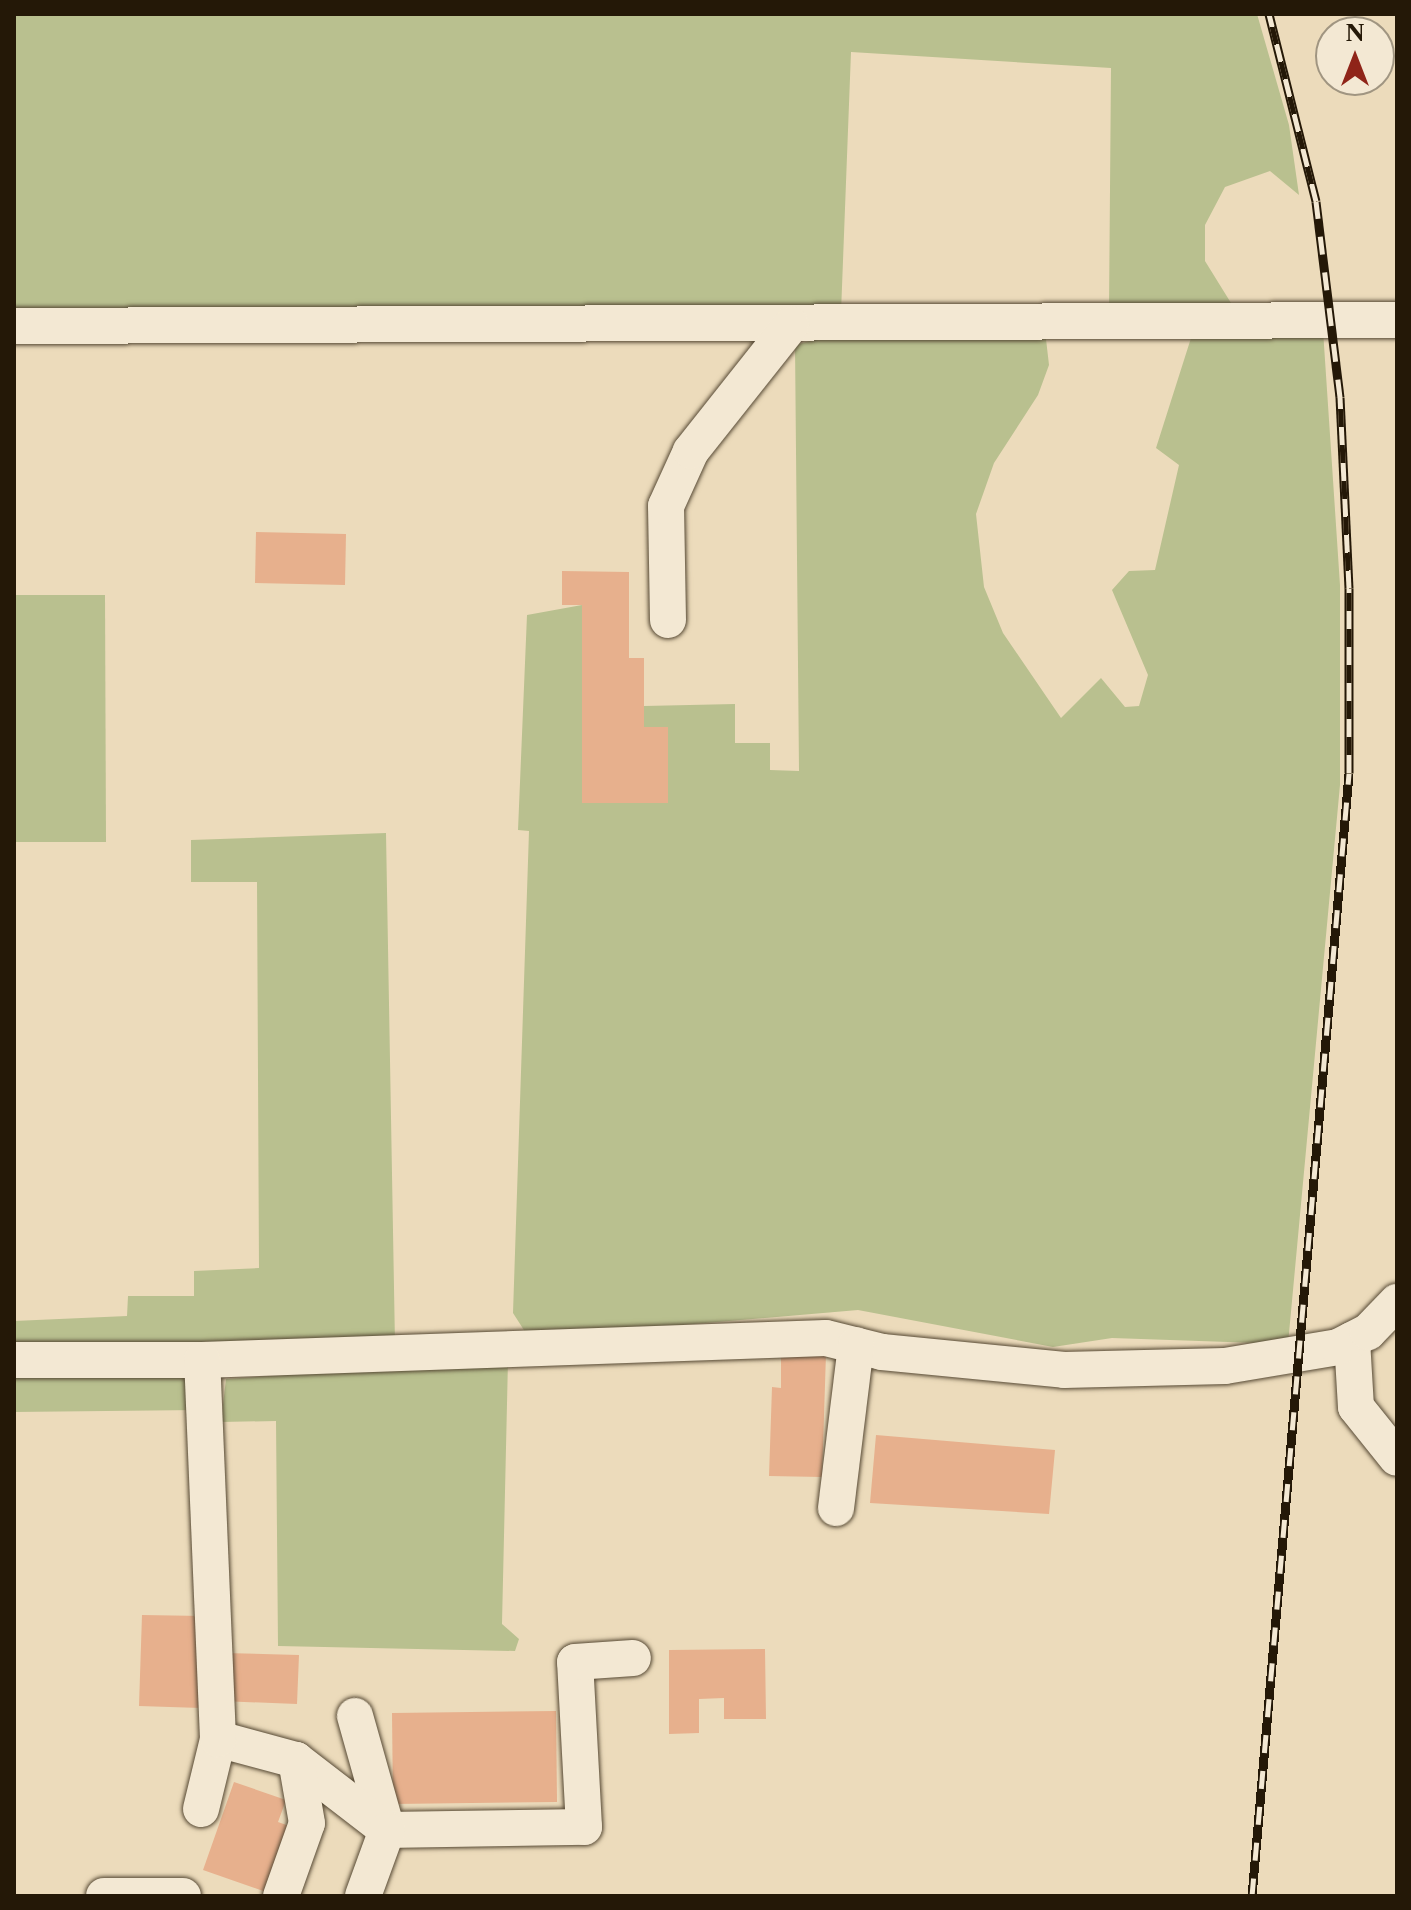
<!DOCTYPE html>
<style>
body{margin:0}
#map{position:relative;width:1411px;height:1910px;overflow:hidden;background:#ecdbbb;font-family:"Libre Caslon Text",serif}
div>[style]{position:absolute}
.green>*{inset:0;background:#b9c08f}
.building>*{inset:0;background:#e7b08d}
.roads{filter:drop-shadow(0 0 2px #564934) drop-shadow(0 0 2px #564934)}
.minor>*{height:36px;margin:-18px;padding:0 18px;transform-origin:18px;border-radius:18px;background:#f3e8d3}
.rail>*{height:9px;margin-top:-4.5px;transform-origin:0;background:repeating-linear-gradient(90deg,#f3e8d3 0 18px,#241807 0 36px);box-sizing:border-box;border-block:2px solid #241807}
span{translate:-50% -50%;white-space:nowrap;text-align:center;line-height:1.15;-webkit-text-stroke:6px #f3e8d3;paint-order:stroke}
.frame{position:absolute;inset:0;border:16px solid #241807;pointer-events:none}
.north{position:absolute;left:1315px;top:16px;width:80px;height:80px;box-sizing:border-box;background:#f3e8d3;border:2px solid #a09581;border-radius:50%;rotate:0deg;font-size:22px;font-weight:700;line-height:32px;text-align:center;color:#241807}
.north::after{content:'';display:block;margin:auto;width:28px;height:36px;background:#8f2418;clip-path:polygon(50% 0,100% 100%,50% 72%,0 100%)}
</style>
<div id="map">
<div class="green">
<i style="clip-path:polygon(14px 14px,1257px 14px,1289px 125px,1299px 195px,1270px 171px,1225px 187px,1205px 225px,1205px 261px,1231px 303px,1109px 309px,1111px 68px,851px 52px,841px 313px,14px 312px)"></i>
<i style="clip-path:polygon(1323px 330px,1340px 585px,1340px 785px,1288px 1344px,1112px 1338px,1053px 1347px,858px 1310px,529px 1338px,513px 1313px,529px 831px,518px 830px,527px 615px,582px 605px,582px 803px,668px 803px,668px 727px,644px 727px,644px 706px,735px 704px,735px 743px,770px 743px,770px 770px,799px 771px,795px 345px,817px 339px,1046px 339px,1049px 365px,1038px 395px,994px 463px,976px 514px,984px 587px,1003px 633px,1061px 718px,1101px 678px,1125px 707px,1139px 706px,1148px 675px,1112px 590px,1129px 571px,1155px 570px,1179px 465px,1156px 448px,1191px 338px)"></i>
<i style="clip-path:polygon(14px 595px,105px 595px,106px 842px,14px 842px)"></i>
<i style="clip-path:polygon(386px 833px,395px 1344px,14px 1350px,14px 1321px,127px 1316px,128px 1296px,194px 1296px,194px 1271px,259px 1268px,257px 882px,191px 882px,191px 840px)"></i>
<i style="clip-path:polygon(508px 1360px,502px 1624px,519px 1639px,515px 1651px,278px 1646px,276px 1421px,221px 1422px,226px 1379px)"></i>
<i style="clip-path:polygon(192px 1368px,198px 1410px,14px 1412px,14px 1369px)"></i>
</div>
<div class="building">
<i style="clip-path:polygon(256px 532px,346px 534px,345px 585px,255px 583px)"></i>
<i style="clip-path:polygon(562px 571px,629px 572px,629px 658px,644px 658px,644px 727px,668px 727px,668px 803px,582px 803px,582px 605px,562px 605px)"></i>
<i style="clip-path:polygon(781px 1353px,826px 1354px,822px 1477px,769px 1476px,772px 1387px,781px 1388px)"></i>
<i style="clip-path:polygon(876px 1435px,1055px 1450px,1049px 1514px,870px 1503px)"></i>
<i style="clip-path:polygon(142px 1615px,203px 1616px,201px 1708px,139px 1706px)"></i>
<i style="clip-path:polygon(765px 1649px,766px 1719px,724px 1719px,724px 1698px,699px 1699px,699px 1733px,669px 1734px,669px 1650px)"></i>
<i style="clip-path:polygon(224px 1653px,299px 1655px,297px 1704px,221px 1701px)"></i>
<i style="clip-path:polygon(556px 1711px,557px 1802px,393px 1804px,392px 1713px)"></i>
<i style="clip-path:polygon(234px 1782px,286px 1800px,278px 1822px,292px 1827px,269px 1893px,203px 1870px)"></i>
</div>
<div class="roads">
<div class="minor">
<i style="left:14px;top:326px;width:1383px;rotate:-0.25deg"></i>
<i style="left:668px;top:620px;width:114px;rotate:-91deg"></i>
<i style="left:666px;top:506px;width:60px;rotate:-65.6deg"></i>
<i style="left:691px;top:451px;width:161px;rotate:-51.6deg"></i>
<i style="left:1352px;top:1340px;width:67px;rotate:86.6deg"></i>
<i style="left:1356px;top:1407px;width:65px;rotate:51.2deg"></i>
<i style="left:14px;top:1360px;width:188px"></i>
<i style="left:202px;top:1360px;width:624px;rotate:-2.02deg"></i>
<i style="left:826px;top:1338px;width:58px;rotate:14deg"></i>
<i style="left:882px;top:1352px;width:183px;rotate:5.6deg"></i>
<i style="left:1064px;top:1370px;width:161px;rotate:-1.4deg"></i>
<i style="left:1225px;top:1366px;width:115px;rotate:-9.5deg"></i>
<i style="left:1338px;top:1347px;width:34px;rotate:-27deg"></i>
<i style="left:1368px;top:1332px;width:42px;rotate:-46deg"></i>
<i style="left:836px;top:1508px;width:164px;rotate:-83deg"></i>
<i style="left:355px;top:1716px;width:118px;rotate:74.3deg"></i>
<i style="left:387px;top:1830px;width:197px;rotate:-0.9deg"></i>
<i style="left:584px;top:1827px;width:165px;rotate:-93.1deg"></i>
<i style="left:575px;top:1662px;width:58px;rotate:-3.9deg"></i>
<i style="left:218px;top:1739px;width:81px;rotate:15.1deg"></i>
<i style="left:296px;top:1760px;width:115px;rotate:37.6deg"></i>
<i style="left:387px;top:1830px;width:70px;rotate:110deg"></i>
<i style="left:201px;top:1809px;width:72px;rotate:-76.3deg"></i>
<i style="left:218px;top:1739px;width:379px;rotate:-92.4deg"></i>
<i style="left:104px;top:1896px;width:79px"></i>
<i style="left:281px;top:1896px;width:77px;rotate:-70.4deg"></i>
<i style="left:307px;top:1823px;width:64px;rotate:-99.9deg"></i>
</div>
</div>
<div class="rail">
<i style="left:1252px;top:1896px;width:1127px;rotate:-85.06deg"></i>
<i style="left:1349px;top:773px;width:185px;rotate:-90deg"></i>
<i style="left:1349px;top:588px;width:191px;rotate:-92.7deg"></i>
<i style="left:1340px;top:397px;width:197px;rotate:-97deg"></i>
<i style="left:1316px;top:201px;width:193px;rotate:-104.1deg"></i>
</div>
<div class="frame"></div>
<div class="north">N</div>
</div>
